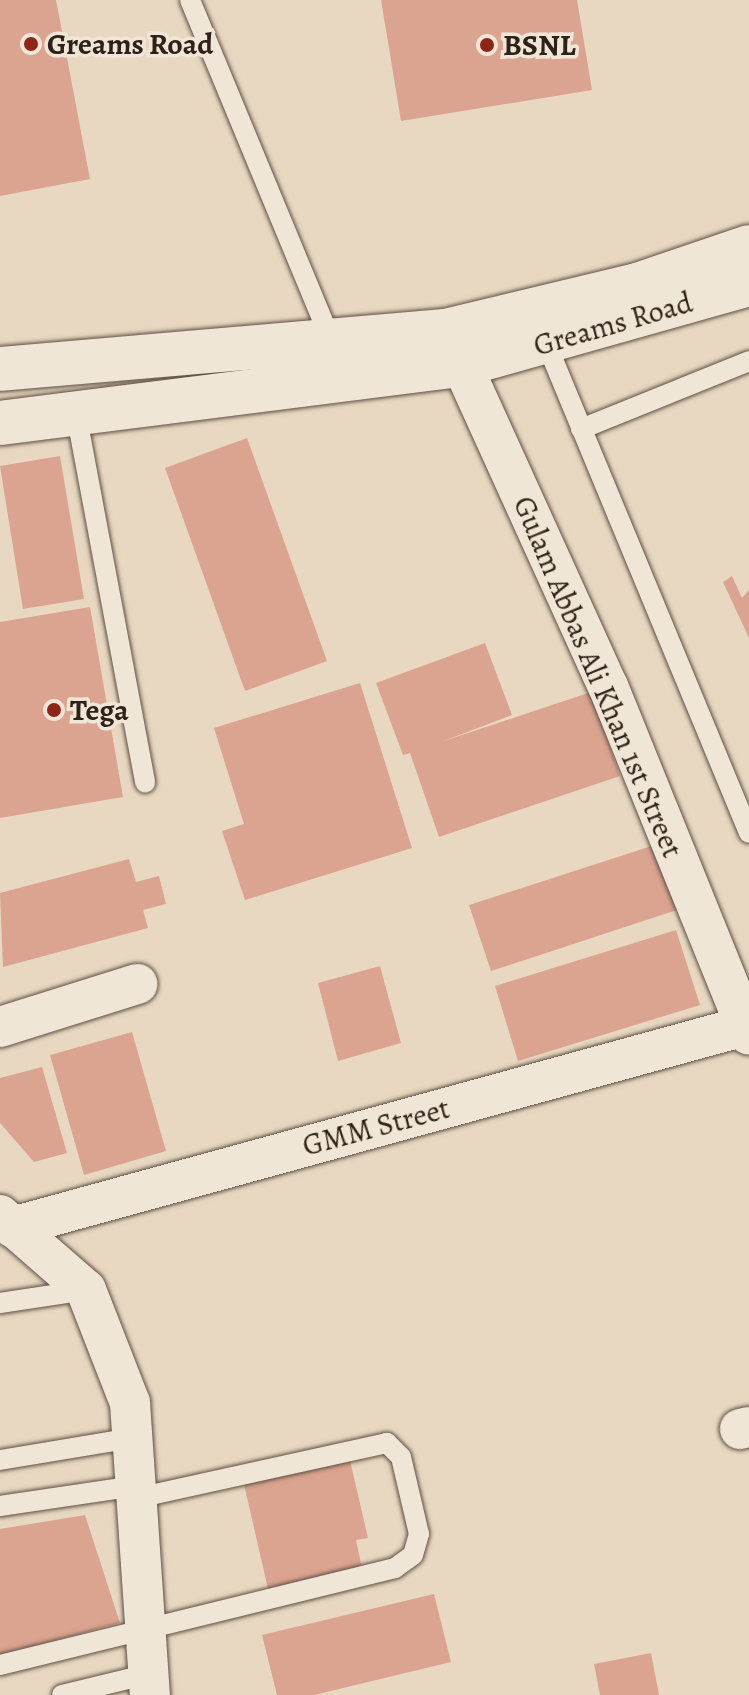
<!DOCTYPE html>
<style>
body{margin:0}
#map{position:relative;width:749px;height:1695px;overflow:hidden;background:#e8d8c1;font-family:Alegreya,serif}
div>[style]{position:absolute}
.building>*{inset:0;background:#dba490}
.roads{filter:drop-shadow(0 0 2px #5d4f42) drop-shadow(0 0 2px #5d4f42)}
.lane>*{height:20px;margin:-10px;padding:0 10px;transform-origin:10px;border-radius:10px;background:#f0e6d7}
.street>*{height:40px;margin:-20px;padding:0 20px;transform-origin:20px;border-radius:20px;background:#f0e6d7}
.secondary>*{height:44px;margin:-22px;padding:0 22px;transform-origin:22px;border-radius:22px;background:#f0e6d7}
.dots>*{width:22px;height:22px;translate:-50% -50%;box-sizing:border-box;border:4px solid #f0e6d7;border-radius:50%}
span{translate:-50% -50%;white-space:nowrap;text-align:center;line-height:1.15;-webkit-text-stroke:7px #f0e6d7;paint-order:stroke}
.poi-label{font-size:30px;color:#2f2117;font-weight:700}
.left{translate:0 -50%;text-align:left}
.street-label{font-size:30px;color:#2f2117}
</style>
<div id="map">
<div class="building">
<i style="clip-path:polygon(0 0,56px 0,90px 179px,0 196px)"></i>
<i style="clip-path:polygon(381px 0,577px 0,592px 90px,401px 121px)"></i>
<i style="clip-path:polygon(247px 438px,327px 661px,245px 691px,165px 468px)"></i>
<i style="clip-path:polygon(60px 456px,84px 599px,23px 609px,0 466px)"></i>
<i style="clip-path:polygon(732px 576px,742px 598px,749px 590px,749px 638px,723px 582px)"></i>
<i style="clip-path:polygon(90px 607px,123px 797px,0 818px,0 622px)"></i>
<i style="clip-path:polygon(485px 643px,512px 715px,441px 742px,591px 692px,620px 776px,439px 837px,410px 753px,403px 755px,376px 683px)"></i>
<i style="clip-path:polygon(360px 683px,412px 848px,245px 900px,222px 831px,244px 824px,214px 728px)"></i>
<i style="clip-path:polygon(664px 842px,686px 907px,491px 971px,469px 905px)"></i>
<i style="clip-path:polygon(129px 859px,136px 882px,159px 876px,166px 904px,143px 910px,148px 928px,3px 967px,0 893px)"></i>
<i style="clip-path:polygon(676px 930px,700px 1005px,518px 1061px,495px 986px)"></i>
<i style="clip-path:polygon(380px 966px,401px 1043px,338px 1061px,318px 983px)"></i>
<i style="clip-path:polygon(132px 1032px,166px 1151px,84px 1175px,50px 1055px)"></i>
<i style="clip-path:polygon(42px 1067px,67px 1153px,34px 1162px,0 1123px,0 1078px)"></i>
<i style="clip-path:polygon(349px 1456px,368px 1538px,356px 1540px,362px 1568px,268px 1589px,243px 1480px)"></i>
<i style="clip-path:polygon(85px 1515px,120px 1623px,0 1655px,0 1529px)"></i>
<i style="clip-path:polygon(434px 1594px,451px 1662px,314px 1695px,277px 1695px,262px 1635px)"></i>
<i style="clip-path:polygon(651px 1653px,659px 1695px,600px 1695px,594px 1664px)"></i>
</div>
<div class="roads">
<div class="lane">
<i style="left:190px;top:0;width:366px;rotate:67.5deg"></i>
<i style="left:547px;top:345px;width:528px;rotate:67.51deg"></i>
<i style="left:76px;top:413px;width:376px;rotate:79.4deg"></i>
<i style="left:581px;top:429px;width:181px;rotate:-22deg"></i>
<i style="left:0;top:1303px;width:87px;rotate:-8.6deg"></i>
<i style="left:0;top:1460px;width:135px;rotate:-9.4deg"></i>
<i style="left:0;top:1506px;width:137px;rotate:-8.4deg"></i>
<i style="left:0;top:1665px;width:407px;rotate:-13.8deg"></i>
<i style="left:395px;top:1568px;width:22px;rotate:-36deg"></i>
<i style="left:413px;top:1555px;width:22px;rotate:-74deg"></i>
<i style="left:419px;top:1534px;width:79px;rotate:-103.2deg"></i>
<i style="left:401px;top:1457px;width:20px;rotate:-135deg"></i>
<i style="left:387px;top:1443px;width:256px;rotate:167.6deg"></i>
<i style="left:62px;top:1695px;width:89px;rotate:-13.6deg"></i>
</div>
<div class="street">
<i style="left:448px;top:334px;width:387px;rotate:65.6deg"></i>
<i style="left:608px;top:686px;width:376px;rotate:68deg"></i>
<i style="left:0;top:1027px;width:144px;rotate:-17.4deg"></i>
<i style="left:0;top:1215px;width:114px;rotate:41.1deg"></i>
<i style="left:86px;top:1290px;width:121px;rotate:68.7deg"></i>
<i style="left:130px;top:1403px;width:293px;rotate:86.1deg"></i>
<i style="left:12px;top:1227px;width:756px;rotate:-15.34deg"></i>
<i style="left:740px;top:1429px;width:9px;rotate:-13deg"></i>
</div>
<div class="secondary">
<i style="left:0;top:369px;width:448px;rotate:-4.9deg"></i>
<i style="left:446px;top:331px;width:196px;rotate:-13.5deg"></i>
<i style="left:637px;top:285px;width:118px;rotate:-18.7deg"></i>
<i style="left:0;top:423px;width:465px;rotate:-7.2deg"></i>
<i style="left:461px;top:365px;width:299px;rotate:-15.7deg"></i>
</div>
</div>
<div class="dots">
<i style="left:31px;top:44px;background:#8f2418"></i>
<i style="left:487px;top:45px;background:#8f2418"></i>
<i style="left:54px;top:710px;background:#8f2418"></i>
</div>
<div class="poi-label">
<span class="left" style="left:47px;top:44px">Greams Road</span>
<span class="left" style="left:503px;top:45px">BSNL</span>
<span class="left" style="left:70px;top:710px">Tega</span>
</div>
<div class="street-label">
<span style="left:613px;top:324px;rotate:-16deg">Greams Road</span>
<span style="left:598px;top:677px;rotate:67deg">Gulam Abbas Ali Khan 1st Street</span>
<span style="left:376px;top:1127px;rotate:-15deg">GMM Street</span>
</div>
</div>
